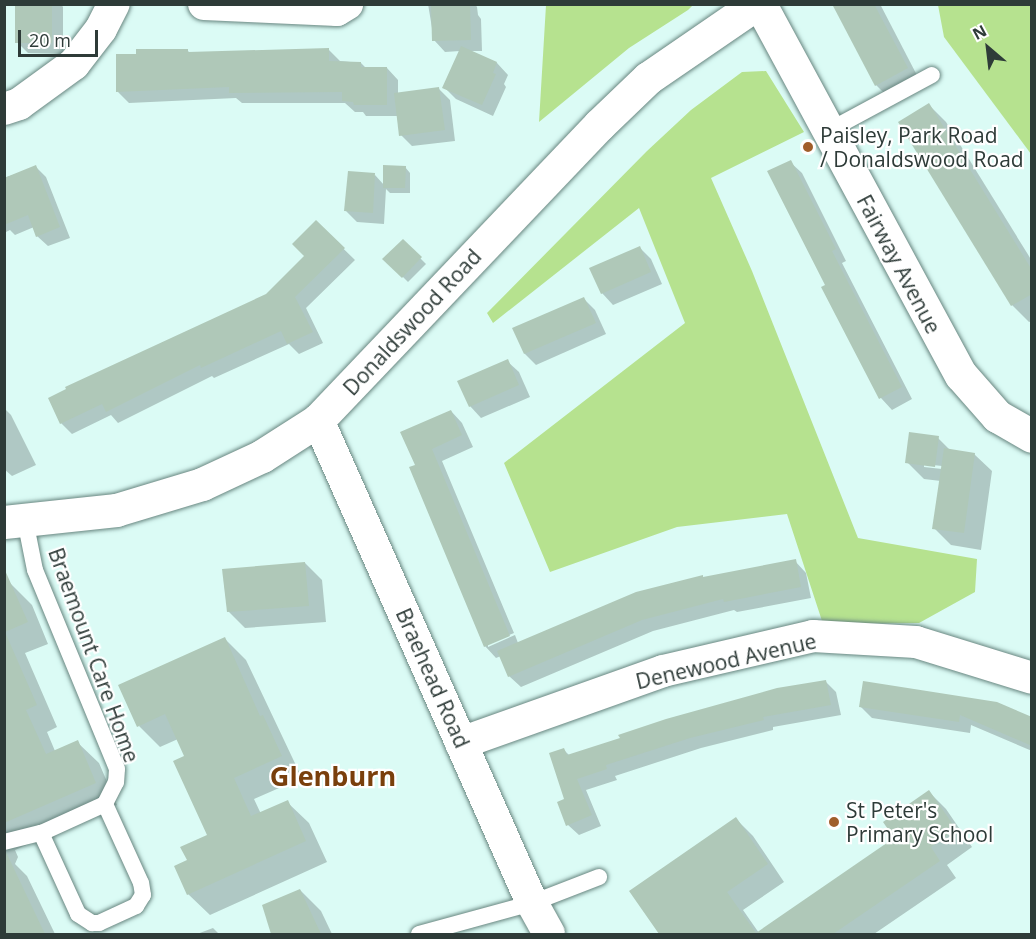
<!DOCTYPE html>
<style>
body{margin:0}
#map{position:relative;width:1036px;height:939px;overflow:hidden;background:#dbfbf5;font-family:"Open Sans",sans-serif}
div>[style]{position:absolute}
.green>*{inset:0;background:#b6e28f}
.shadow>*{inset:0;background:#0003}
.building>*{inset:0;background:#afc8b8}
.roads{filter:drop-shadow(0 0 2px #688680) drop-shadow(0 0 2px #688680)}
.lane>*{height:16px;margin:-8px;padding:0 8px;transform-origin:8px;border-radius:8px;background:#fff}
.street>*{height:32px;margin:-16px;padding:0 16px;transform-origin:16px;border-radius:16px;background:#fff}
.secondary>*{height:33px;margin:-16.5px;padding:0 16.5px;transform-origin:16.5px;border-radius:16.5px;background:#fff}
.dots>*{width:16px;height:16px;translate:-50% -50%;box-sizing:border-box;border:3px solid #fff;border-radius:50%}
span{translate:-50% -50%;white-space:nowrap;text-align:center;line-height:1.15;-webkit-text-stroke:4.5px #fff;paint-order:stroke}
.poi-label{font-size:21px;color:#2e3b38}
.left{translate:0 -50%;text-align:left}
.street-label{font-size:21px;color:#2e3b38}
.district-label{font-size:27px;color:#793f0c;font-weight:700}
.frame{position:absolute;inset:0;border:6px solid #2e3b38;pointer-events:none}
.north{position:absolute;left:958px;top:18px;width:60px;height:60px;-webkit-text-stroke:4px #fff;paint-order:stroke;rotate:332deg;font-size:16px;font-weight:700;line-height:24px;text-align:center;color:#2e3b38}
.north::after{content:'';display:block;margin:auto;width:21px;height:27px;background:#2e3b38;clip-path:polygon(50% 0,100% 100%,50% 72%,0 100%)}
.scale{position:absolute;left:18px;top:30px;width:80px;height:27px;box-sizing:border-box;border:3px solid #2e3b38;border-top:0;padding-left:8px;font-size:18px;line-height:21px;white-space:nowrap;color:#2e3b38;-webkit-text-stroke:4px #fff;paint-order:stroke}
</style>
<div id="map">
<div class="green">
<i style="clip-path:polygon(546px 5px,546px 4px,693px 5px,688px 10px,629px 48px,539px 122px)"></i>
<i style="clip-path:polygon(938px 5px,1031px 5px,1031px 154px,944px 37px)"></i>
<i style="clip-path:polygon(766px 71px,804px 132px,711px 178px,752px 271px,858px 538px,977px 559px,975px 592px,919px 623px,823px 624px,787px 514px,677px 527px,550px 572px,504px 463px,685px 323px,639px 208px,493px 323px,487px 313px,647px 151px,691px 110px,742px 72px)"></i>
</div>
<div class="shadow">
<i style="clip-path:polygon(17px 4px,61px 4px,63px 7px,63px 54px,28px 53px,17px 42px)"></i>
<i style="clip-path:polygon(428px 4px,475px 4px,477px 7px,478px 15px,481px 19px,482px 51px,469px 51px,497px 63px,508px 75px,504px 84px,506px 87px,493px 116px,456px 99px,444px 87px,460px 51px,445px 52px,434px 40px)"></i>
<i style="clip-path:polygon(834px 4px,880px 4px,921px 83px,890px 99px,876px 85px)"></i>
<i style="clip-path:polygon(329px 50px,340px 61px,361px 63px,366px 68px,387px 68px,398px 80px,398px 94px,439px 89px,450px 100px,455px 141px,412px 146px,401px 135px,399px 116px,366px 116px,363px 112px,355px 112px,345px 103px,242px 103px,236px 98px,129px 103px,118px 92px,138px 55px,188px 51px,191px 54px)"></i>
<i style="clip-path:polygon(929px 105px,946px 122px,1032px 261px,1032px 321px,1029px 322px,1012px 305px)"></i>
<i style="clip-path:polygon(790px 162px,802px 173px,846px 261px,842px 263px,912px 399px,892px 410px,881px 398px,823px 288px,827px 286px)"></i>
<i style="clip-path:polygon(36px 167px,46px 177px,70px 238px,48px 246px,37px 236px,34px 227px,15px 235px,10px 230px,4px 233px,4px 178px)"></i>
<i style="clip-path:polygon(405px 167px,410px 173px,410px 193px,390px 193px,386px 189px,384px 224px,357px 222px,346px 211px,375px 175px,384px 185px)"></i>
<i style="clip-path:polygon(316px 222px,355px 260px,306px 308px,323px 343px,299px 354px,289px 344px,214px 378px,212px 376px,118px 423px,111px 415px,72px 434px,61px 423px,267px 295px,306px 256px)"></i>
<i style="clip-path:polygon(403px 241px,426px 264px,408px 282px,385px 259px)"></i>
<i style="clip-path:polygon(640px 248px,651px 259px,662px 284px,613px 305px,602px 293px)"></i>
<i style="clip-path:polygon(584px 299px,595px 310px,606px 334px,536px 365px,525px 354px,514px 329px)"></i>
<i style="clip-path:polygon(507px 361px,519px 372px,530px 397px,481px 418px,470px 406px)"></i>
<i style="clip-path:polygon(4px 408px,11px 415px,36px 465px,12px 476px,4px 469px)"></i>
<i style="clip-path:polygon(451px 411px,462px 423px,473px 447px,442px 461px,514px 633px,488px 644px,488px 647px,515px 635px,518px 643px,704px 578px,795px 561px,806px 573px,811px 598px,737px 612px,734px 610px,653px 631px,521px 687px,509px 676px,501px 656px,496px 658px,485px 646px,417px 466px)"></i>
<i style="clip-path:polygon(evenodd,938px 438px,951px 451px,974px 454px,992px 471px,981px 550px,951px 545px,934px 528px,941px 481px,924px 479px,907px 462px,938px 438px,924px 464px,942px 466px,942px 469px,924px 467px,924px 464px)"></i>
<i style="clip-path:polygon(305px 563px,322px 580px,326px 622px,245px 628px,228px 611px)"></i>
<i style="clip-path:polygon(10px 583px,32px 605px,48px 644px,25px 653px,57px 727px,47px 732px,55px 751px,77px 742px,99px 763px,117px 805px,15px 850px,18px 857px,15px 864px,27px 876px,55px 934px,4px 934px,4px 586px)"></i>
<i style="clip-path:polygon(225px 639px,246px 660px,302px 778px,254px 799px,261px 814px,287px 802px,309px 823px,327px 862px,210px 915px,188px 894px,189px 860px,209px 836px,186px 757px,178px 739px,160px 747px,139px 726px)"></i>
<i style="clip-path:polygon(825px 681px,836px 692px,841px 715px,773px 727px,773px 730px,701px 748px,615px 776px,617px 780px,586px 790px,601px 826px,579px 835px,568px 825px,564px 750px,570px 756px)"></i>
<i style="clip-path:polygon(860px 706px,1032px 718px,1032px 751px,971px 725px,970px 733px,872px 718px)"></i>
<i style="clip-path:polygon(929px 792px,946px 809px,972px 847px,947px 865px,956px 878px,874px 934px,661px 934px,631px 892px,736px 819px,753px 836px,784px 882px,743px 910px,759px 933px,896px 838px)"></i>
<i style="clip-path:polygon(300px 890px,321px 911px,332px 934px,273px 934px,264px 906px)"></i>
<i style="clip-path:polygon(213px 928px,219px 934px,197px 934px)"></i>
</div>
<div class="building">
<i style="clip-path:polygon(15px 4px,52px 4px,52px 43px,15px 43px)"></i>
<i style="clip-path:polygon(832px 4px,874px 4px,908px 68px,875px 86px)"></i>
<i style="clip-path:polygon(431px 5px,470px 5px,471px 40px,432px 41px)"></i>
<i style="clip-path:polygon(461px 46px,497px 62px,493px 73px,496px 74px,482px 105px,442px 88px)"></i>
<i style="clip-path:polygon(329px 48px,329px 61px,361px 62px,361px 67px,387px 67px,387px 105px,354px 105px,353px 102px,342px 101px,342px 92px,229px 93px,229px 87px,116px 92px,116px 54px,136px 54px,136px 49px,188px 49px,188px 52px)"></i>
<i style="clip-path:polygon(439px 87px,445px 130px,399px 136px,394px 93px)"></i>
<i style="clip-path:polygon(929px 103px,1032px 270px,1032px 294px,1011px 306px,898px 122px)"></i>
<i style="clip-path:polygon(791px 160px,836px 249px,832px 251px,902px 387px,879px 399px,821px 287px,825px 285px,767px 171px)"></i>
<i style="clip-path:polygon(36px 165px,60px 227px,36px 237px,28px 215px,4px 225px,4px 178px)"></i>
<i style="clip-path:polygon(383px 165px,406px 166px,405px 188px,383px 188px)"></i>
<i style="clip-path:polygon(348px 171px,375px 173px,373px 213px,344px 211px)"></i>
<i style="clip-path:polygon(316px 220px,345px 248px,295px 297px,313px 332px,287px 344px,281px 331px,201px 368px,200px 365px,106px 412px,102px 404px,60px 424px,48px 398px,66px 389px,65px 387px,266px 294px,304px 256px,292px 244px)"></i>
<i style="clip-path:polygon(403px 239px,422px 257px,402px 278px,382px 259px)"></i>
<i style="clip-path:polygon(640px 246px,651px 272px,601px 294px,589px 268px)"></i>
<i style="clip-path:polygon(584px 297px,596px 323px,524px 354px,512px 328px)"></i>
<i style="clip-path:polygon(508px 359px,519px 385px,469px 407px,457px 381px)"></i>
<i style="clip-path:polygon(451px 410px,462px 435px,432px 449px,510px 636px,484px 647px,409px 467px,415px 465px,400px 432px)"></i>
<i style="clip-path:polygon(909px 432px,939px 436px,935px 467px,905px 463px)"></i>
<i style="clip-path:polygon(944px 448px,975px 453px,964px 533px,932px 529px)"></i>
<i style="clip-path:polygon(796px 559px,801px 587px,724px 602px,723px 599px,642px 620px,508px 677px,497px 651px,636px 592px,703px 575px,703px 577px)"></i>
<i style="clip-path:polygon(305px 562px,309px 606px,227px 612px,222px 569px)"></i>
<i style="clip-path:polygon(4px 568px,28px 622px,5px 632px,37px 705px,26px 710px,46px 754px,78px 740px,96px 783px,4px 823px)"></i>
<i style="clip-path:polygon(225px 637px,260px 716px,263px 715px,282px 756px,234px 778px,251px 816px,288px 800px,306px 841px,187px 895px,174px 866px,187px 860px,180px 847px,207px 835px,173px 761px,184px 756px,165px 714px,137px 727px,118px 685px)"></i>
<i style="clip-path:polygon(826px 680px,831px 705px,763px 717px,764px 720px,690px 738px,606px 765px,607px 769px,577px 779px,592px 815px,566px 826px,557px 802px,564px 799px,549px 753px,564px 748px,567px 755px,620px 738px,618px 735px,666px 719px,777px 688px)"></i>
<i style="clip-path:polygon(863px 681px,997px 702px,1032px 717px,1032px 746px,960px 715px,959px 722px,859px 707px)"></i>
<i style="clip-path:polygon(929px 790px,956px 829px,931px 847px,940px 861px,833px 934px,659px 934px,629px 891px,736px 817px,768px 864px,727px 892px,756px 933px,894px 838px,883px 822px)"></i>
<i style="clip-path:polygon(4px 852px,6px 852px,45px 934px,4px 934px)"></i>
<i style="clip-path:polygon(300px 889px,321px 934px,271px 934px,262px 905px)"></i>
</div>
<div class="roads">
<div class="lane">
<i style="left:828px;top:131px;width:118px;rotate:-28.3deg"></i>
<i style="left:25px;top:520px;width:51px;rotate:78.7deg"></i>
<i style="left:35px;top:570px;width:215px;rotate:67.6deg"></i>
<i style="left:117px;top:769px;width:13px;rotate:94deg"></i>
<i style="left:116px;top:782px;width:25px;rotate:117deg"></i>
<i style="left:105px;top:804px;width:70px;rotate:155.6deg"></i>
<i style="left:41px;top:833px;width:89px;rotate:65.4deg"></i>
<i style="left:78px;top:914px;width:17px;rotate:33deg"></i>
<i style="left:92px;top:923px;width:7px"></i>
<i style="left:99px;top:923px;width:41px;rotate:-24.7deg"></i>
<i style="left:136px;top:906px;width:13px;rotate:-58deg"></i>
<i style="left:143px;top:895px;width:12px;rotate:-99deg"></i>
<i style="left:141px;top:883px;width:87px;rotate:-114.5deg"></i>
<i style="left:4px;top:842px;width:38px;rotate:-14deg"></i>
<i style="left:419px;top:934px;width:117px;rotate:-15.3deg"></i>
<i style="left:532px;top:903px;width:72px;rotate:-21.2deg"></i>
</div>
<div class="street">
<i style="left:204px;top:4px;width:133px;rotate:2.6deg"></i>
<i style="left:337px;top:10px;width:12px;rotate:-31deg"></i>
<i style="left:4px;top:109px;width:16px;rotate:-18deg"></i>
<i style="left:19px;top:104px;width:68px;rotate:-36deg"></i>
<i style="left:74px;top:64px;width:44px;rotate:-52.4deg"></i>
<i style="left:101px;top:29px;width:28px;rotate:-63deg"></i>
<i style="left:318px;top:420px;width:528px;rotate:66.1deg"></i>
<i style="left:532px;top:903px;width:35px;rotate:61deg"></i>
<i style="left:461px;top:743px;width:214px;rotate:-19.6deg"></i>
<i style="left:663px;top:671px;width:154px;rotate:-13.1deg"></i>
<i style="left:813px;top:636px;width:103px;rotate:3.3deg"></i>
<i style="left:916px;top:642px;width:121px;rotate:17.2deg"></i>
</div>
<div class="secondary">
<i style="left:760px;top:4px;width:422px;rotate:61.6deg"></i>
<i style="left:961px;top:375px;width:55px;rotate:48.7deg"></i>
<i style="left:997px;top:416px;width:40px;rotate:29.7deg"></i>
<i style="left:4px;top:522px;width:113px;rotate:-6.1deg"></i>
<i style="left:116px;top:510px;width:90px;rotate:-16.8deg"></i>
<i style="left:202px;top:484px;width:66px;rotate:-25deg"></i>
<i style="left:262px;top:456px;width:67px;rotate:-32.7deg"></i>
<i style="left:318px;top:420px;width:407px;rotate:-46.4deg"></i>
<i style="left:599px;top:125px;width:68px;rotate:-43.8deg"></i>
<i style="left:648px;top:78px;width:131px;rotate:-34.4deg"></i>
</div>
</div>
<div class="dots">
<i style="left:808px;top:147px;background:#a05e2b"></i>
<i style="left:834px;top:822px;background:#a05e2b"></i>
</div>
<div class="poi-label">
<span class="left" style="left:820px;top:147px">Paisley, Park Road<br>/ Donaldswood Road</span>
<span class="left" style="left:846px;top:822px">St Peter's<br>Primary School</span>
</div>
<div class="street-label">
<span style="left:899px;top:264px;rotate:62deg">Fairway Avenue</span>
<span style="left:412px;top:322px;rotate:-47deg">Donaldswood Road</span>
<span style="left:94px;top:655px;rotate:70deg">Braemount Care Home</span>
<span style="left:726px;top:661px;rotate:-13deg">Denewood Avenue</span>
<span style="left:433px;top:678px;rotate:66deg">Braehead Road</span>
</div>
<div class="district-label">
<span style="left:333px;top:776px">Glenburn</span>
</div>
<div class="frame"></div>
<div class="north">N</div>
<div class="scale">20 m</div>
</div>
